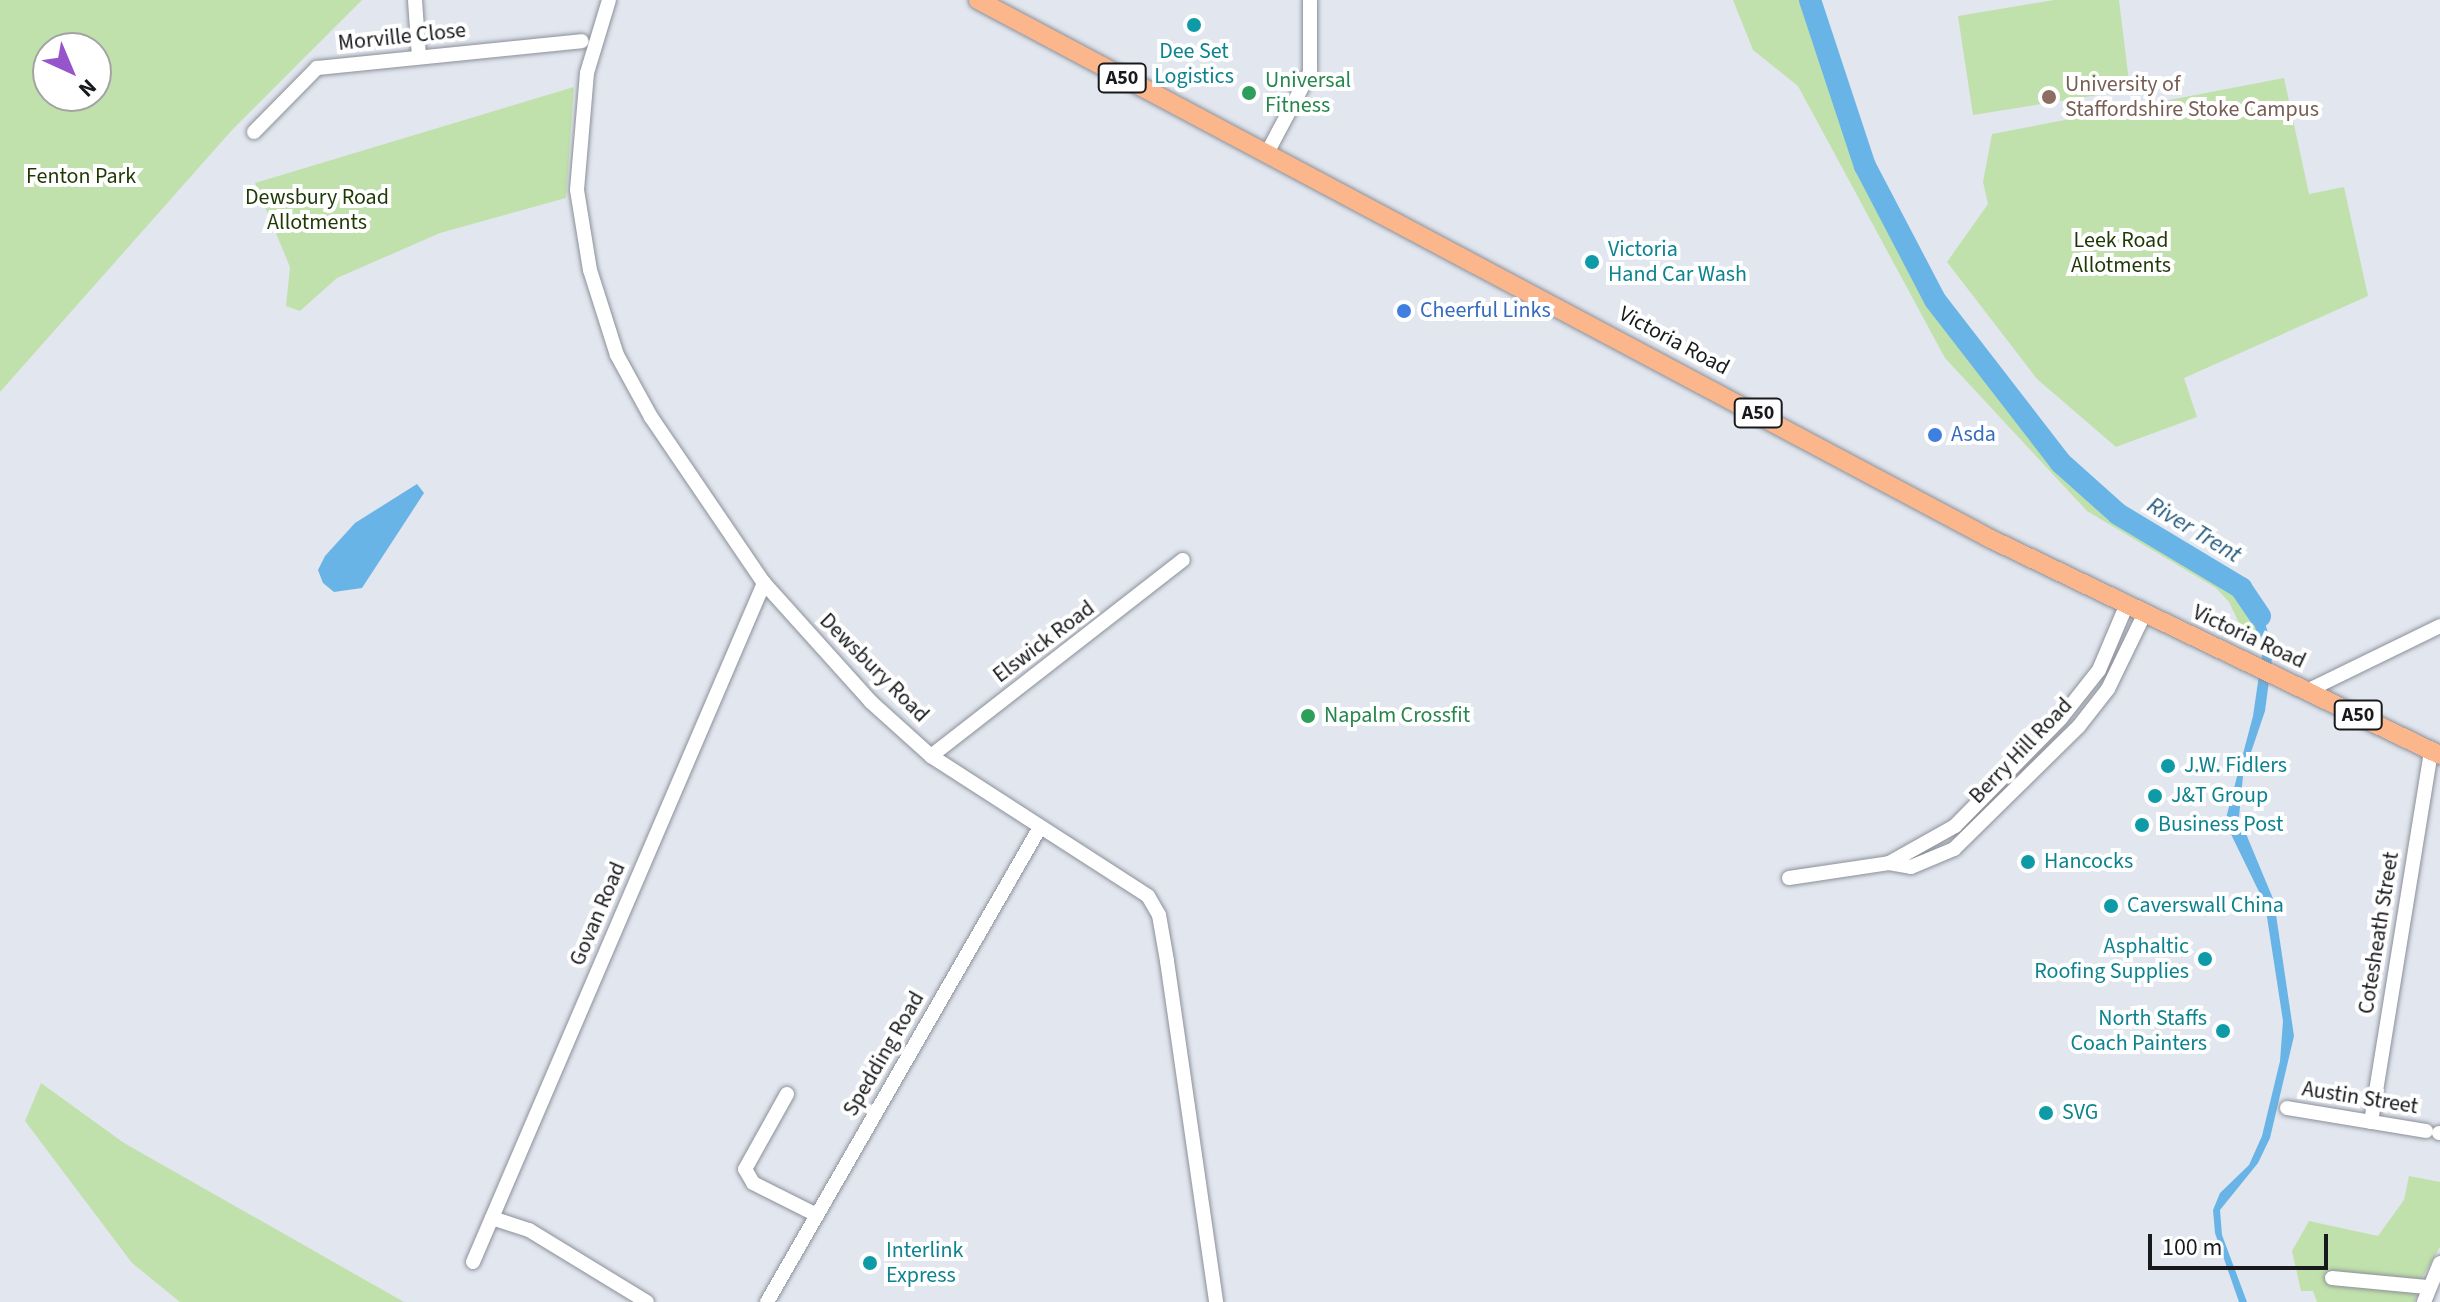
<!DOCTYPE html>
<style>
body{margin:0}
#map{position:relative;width:2440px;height:1302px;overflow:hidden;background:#e1e6ef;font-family:"Source Sans 3",sans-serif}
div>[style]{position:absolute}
.green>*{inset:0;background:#c1e1ac}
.water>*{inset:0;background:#69b4e7}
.river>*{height:22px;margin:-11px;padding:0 11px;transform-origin:11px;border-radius:11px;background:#69b4e7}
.roads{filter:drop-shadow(0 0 2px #8c9098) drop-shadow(0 0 2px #8c9098)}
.minor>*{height:14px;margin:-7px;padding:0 7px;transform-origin:7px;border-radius:7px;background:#fff}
.major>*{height:18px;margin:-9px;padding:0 9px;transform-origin:9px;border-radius:9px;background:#fcb68c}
.dots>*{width:22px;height:22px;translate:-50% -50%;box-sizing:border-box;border:4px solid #fff;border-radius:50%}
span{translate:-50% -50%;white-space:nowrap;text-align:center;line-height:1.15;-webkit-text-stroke:8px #fff;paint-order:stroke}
.shield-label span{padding:2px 6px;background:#fff;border:2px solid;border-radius:6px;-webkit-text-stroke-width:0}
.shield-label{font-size:20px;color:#18191c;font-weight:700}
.street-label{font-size:22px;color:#18191c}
.culture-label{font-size:22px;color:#0d838f}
.left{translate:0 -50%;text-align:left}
.right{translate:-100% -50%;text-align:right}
.leisure-label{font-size:22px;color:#27864d}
.education-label{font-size:22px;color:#785e54}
.park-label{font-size:22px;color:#1f3906}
.shop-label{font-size:22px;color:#366cbe}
.water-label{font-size:24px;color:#235a7d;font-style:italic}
.north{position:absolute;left:32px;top:32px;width:80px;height:80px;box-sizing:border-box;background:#fff;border:2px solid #a3a3a4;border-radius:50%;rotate:136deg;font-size:22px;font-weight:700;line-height:32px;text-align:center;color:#18191c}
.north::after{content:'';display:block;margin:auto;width:28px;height:36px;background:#9655ca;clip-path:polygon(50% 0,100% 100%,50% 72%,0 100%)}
.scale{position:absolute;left:2148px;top:1234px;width:180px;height:36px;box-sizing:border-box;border:4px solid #18191c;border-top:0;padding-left:10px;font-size:24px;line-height:28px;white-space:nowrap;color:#18191c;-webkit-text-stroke:6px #fff;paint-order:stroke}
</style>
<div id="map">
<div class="green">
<i style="clip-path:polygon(evenodd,0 0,362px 0,232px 130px,0 392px,0 0,48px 48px,96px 48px,96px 96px,48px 96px,48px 48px)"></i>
<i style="clip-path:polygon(1733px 0,1802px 0,1862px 173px,1895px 242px,1963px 352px,2054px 461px,2102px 508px,2245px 601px,2263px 645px,2249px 644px,2229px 602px,2216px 588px,2087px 511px,1945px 358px,1798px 86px,1753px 50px)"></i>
<i style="clip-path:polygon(2054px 0,2119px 0,2130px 90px,1973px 115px,1958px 16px)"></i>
<i style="clip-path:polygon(2284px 78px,2309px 194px,2344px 187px,2368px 296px,2184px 378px,2197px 417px,2116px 447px,2037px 379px,1947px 262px,1988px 204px,1983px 182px,1992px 134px)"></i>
<i style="clip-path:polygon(574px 87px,566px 198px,440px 233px,337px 278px,300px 311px,286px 306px,290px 267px,255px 183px)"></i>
<i style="clip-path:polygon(41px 1083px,124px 1143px,404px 1302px,180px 1302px,132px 1263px,25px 1121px)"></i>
<i style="clip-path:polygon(2409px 1176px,2440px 1182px,2440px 1247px,2416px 1288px,2415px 1302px,2317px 1302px,2313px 1291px,2301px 1291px,2292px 1251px,2309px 1221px,2378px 1236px,2404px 1200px)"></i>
</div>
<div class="water">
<i style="clip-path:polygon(417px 484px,424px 493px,362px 588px,334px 592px,323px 583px,318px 570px,325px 556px,355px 523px)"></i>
<i style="clip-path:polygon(2245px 585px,2260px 605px,2273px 651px,2265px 711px,2243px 776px,2239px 817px,2274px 901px,2294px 1036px,2270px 1138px,2258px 1163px,2220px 1210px,2222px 1235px,2247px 1302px,2239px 1302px,2215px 1233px,2213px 1210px,2220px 1193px,2249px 1165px,2262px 1136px,2280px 1061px,2283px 1021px,2265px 904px,2225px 822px,2253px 716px,2263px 648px,2245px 601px)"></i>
</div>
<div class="river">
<i style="left:1810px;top:0;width:175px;rotate:71.7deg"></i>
<i style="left:1865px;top:166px;width:151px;rotate:62.4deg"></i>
<i style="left:1935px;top:300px;width:206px;rotate:52.3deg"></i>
<i style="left:2061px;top:463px;width:76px;rotate:41.8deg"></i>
<i style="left:2118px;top:514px;width:144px;rotate:31deg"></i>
<i style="left:2241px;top:588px;width:34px;rotate:56deg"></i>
</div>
<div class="roads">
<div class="minor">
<i style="left:415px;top:0;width:57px;rotate:86deg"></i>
<i style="left:609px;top:0;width:76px;rotate:106.8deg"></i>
<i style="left:587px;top:73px;width:117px;rotate:94.9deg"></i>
<i style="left:577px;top:190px;width:81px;rotate:80.8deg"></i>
<i style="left:590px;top:270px;width:89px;rotate:72.4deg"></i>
<i style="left:617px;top:355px;width:71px;rotate:61.3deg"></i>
<i style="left:651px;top:417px;width:201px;rotate:55.8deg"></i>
<i style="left:764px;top:583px;width:160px;rotate:48deg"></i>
<i style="left:871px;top:702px;width:81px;rotate:42deg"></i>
<i style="left:931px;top:756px;width:258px;rotate:32.8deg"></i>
<i style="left:1148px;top:896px;width:22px;rotate:60deg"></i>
<i style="left:1159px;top:915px;width:47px;rotate:80.1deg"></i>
<i style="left:1167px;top:961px;width:345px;rotate:81.8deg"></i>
<i style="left:254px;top:132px;width:90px;rotate:-45.5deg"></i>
<i style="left:317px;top:68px;width:266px;rotate:-5.8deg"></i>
<i style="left:1267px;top:153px;width:92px;rotate:-62deg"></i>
<i style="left:1310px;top:72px;width:72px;rotate:-90deg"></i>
<i style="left:2307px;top:691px;width:148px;rotate:-26deg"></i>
<i style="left:931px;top:756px;width:319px;rotate:-37.9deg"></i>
<i style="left:1889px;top:863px;width:76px;rotate:-29.3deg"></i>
<i style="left:1955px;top:826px;width:151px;rotate:-45.5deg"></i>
<i style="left:2061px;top:718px;width:61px;rotate:-51.6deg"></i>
<i style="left:2099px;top:670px;width:69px;rotate:-67.1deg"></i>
<i style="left:1789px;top:878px;width:101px;rotate:-8.5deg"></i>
<i style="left:1889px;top:863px;width:22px;rotate:10deg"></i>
<i style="left:1911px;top:867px;width:47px;rotate:-22.7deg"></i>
<i style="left:1954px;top:849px;width:175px;rotate:-44.5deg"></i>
<i style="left:2079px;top:726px;width:47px;rotate:-51.9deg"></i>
<i style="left:2108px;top:689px;width:82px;rotate:-64.1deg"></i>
<i style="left:787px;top:1094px;width:86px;rotate:119.2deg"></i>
<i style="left:745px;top:1169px;width:16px;rotate:60deg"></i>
<i style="left:753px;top:1183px;width:69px;rotate:26.6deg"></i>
<i style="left:2287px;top:1108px;width:141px;rotate:9.4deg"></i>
<i style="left:2371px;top:1122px;width:376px;rotate:-80.8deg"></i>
<i style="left:2439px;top:1133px;width:1px"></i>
<i style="left:492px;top:1218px;width:39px;rotate:18deg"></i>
<i style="left:529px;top:1230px;width:138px;rotate:31.4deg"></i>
<i style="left:473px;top:1262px;width:739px;rotate:-66.8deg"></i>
<i style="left:2332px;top:1278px;width:95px;rotate:5.4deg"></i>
<i style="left:767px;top:1302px;width:546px;rotate:-60.1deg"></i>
<i style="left:2424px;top:1302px;width:42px;rotate:-67.7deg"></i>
</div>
<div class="major">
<i style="left:978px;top:0;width:1147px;rotate:28.02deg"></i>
<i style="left:1991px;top:539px;width:498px;rotate:25.7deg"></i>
</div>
</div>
<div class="dots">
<i style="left:1194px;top:25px;background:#0f9aa8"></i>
<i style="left:1249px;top:93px;background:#2e9e5b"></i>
<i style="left:2049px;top:97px;background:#8d6e63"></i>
<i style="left:1592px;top:262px;background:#0f9aa8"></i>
<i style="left:1404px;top:311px;background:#3f7fe0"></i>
<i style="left:1935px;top:435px;background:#3f7fe0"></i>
<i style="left:1308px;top:716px;background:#2e9e5b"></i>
<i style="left:2168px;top:766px;background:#0f9aa8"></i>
<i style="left:2155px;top:796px;background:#0f9aa8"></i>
<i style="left:2142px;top:825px;background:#0f9aa8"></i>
<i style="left:2028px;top:862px;background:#0f9aa8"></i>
<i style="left:2111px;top:906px;background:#0f9aa8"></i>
<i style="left:2205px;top:959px;background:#0f9aa8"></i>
<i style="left:2223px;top:1031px;background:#0f9aa8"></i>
<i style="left:2046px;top:1113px;background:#0f9aa8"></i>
<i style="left:870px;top:1263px;background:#0f9aa8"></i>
</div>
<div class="shield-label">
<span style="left:1122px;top:78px">A50</span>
<span style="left:1758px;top:413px">A50</span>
<span style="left:2358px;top:715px">A50</span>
</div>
<div class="street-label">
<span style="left:402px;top:37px;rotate:-6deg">Morville Close</span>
<span style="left:1674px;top:341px;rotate:28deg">Victoria Road</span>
<span style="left:2249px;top:637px;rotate:25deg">Victoria Road</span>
<span style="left:1044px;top:642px;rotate:-37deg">Elswick Road</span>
<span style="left:874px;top:668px;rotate:45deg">Dewsbury Road</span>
<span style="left:2021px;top:751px;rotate:-46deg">Berry Hill Road</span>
<span style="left:598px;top:914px;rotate:-67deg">Govan Road</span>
<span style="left:2379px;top:933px;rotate:-81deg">Cotesheath Street</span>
<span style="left:884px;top:1054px;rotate:-60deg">Spedding Road</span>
<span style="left:2360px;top:1098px;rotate:9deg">Austin Street</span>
</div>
<div class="culture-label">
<span style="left:1194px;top:64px">Dee Set<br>Logistics</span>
<span class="left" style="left:1608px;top:262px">Victoria<br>Hand Car Wash</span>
<span class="left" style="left:2184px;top:766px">J.W. Fidlers</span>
<span class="left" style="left:2171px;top:796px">J&amp;T Group</span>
<span class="left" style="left:2158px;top:825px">Business Post</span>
<span class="left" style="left:2044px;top:862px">Hancocks</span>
<span class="left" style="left:2127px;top:906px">Caverswall China</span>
<span class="right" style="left:2189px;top:959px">Asphaltic<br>Roofing Supplies</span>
<span class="right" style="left:2207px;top:1031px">North Staffs<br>Coach Painters</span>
<span class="left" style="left:2062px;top:1113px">SVG</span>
<span class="left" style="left:886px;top:1263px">Interlink<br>Express</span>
</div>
<div class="leisure-label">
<span class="left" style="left:1265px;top:93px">Universal<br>Fitness</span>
<span class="left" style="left:1324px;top:716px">Napalm Crossfit</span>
</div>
<div class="education-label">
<span class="left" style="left:2065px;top:97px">University of<br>Staffordshire Stoke Campus</span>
</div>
<div class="park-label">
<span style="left:81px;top:177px">Fenton Park</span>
<span style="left:317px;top:210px">Dewsbury Road<br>Allotments</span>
<span style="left:2121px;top:253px">Leek Road<br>Allotments</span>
</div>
<div class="shop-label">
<span class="left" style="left:1420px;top:311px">Cheerful Links</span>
<span class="left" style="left:1951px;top:435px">Asda</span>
</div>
<div class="water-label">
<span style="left:2194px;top:530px;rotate:31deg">River Trent</span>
</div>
<div class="north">N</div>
<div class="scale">100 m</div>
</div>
